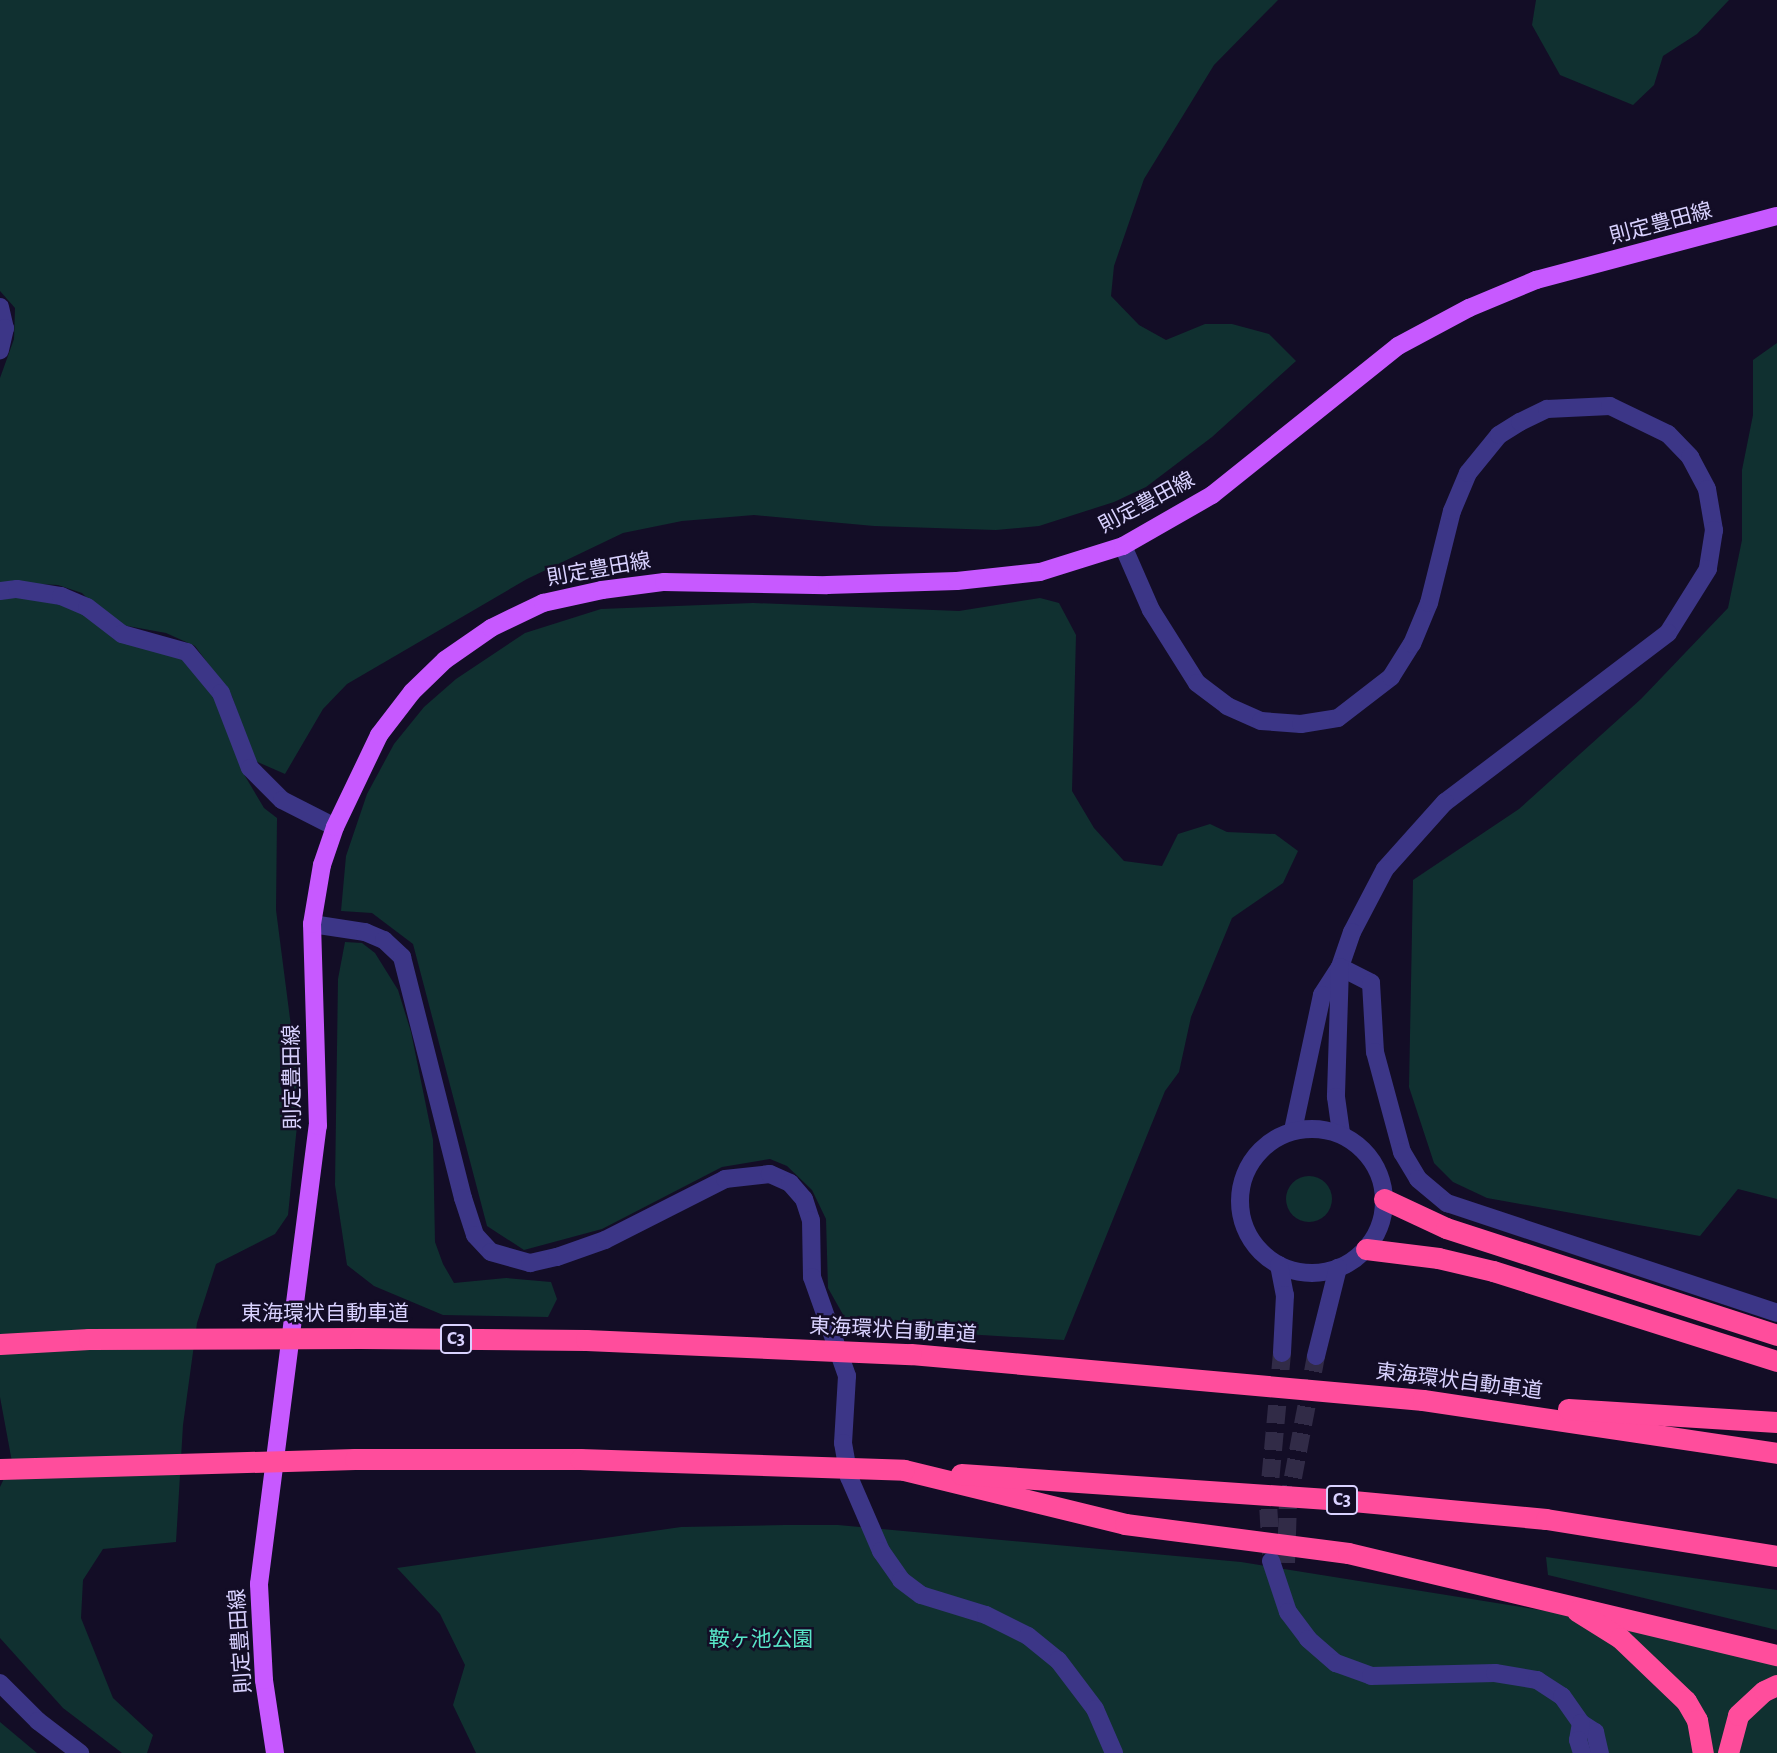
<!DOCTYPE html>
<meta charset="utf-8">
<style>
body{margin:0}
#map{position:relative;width:1777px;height:1753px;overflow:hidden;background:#130d26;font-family:"Alegreya Sans","Noto Sans JP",sans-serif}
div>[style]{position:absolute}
.green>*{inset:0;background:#103030}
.round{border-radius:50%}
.minor-tunnel>*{height:18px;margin-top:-9px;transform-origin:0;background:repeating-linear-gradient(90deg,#312b47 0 18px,transparent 0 27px)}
.minor>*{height:18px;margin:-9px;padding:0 9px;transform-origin:9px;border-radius:9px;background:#3c3687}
.minor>.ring{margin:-9px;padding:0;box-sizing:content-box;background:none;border:18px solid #3c3687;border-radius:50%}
.major>*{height:18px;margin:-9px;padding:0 9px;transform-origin:9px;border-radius:9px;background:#c759ff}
.highway>*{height:21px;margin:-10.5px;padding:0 10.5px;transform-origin:10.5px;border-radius:10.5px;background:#ff4d9c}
.highway-bridge>*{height:21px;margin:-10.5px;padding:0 10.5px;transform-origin:10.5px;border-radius:10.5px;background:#ff4d9c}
span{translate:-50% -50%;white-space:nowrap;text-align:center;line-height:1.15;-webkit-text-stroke:5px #130d26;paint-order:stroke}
.shield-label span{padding:2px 5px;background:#130d26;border:2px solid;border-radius:5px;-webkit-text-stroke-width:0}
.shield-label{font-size:19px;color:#d9d2ff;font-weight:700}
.street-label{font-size:21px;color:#d9d2ff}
.park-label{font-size:21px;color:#58e5c7}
</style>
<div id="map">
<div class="green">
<i style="clip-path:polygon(0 0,1278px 0,1214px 65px,1144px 179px,1114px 266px,1111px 296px,1139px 325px,1166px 340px,1205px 324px,1232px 324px,1269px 334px,1296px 361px,1212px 437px,1146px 487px,1114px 502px,1039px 526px,996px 530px,874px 526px,754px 515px,682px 521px,623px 533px,527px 579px,347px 684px,323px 709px,285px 774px,253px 760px,232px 696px,195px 646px,166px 633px,122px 625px,105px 616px,82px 593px,58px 585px,0 582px,0 378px,14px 339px,15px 308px,0 291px)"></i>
<i style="clip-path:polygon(1536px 0,1729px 0,1697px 34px,1663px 56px,1654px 85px,1633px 105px,1560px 75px,1532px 25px)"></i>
<i style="clip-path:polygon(1777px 343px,1777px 1199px,1738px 1189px,1700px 1236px,1487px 1198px,1453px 1182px,1434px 1163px,1409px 1087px,1413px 880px,1519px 809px,1641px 699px,1728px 608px,1742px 540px,1742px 470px,1753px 415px,1753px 360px)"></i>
<i style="clip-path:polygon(18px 596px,80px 609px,119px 641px,184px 657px,216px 695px,245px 776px,264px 808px,277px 818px,276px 910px,300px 1096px,288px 1215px,275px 1234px,216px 1264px,197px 1323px,183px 1425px,176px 1542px,103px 1549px,83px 1580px,81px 1618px,113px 1698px,153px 1735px,147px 1753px,122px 1753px,63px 1708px,0 1638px,0 1487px,12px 1462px,0 1397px,0 599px)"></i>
<i style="clip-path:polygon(1040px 598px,1059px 603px,1076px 635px,1072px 791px,1094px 828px,1124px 861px,1162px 866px,1178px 834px,1210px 824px,1227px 832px,1275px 834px,1298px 851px,1283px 883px,1232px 918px,1191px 1017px,1179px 1072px,1165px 1091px,1064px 1340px,850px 1327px,828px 1288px,826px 1219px,812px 1190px,787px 1166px,770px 1159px,722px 1167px,602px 1229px,524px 1250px,487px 1226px,413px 944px,372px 913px,341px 911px,346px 856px,367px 794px,394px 744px,424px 707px,456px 679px,525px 633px,601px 609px,753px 603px,959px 611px)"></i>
<i style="clip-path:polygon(345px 942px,362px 943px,375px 953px,398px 990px,411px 1032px,433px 1140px,435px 1242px,443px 1264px,454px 1283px,506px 1278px,551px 1282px,557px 1299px,548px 1317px,443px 1315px,374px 1286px,347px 1265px,335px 1185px,338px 979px)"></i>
<i class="round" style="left:1286px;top:1176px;width:46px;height:46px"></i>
<i style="clip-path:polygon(785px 1525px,838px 1525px,1241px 1562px,1777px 1648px,1777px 1753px,476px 1753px,453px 1705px,465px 1665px,440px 1614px,397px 1568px,681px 1527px)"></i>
<i style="clip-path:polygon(1546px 1557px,1777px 1590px,1777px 1630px,1548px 1575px)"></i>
<i style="clip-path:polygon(0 1722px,37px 1753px,0 1753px)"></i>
</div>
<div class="minor-tunnel">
<i style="left:1271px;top:1554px;width:50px;rotate:-93.4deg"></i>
<i style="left:1268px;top:1504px;width:152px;rotate:-84.7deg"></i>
<i style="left:1286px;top:1563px;width:59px;rotate:-88.1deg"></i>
<i style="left:1288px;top:1504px;width:151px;rotate:-79.3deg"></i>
</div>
<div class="minor">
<i style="left:0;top:307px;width:22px;rotate:77deg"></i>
<i style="left:5px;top:328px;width:23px;rotate:103deg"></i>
<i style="left:1123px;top:546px;width:70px;rotate:66.4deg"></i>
<i style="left:1151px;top:610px;width:86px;rotate:57.8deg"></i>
<i style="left:1197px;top:683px;width:38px;rotate:37deg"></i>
<i style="left:1227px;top:706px;width:37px;rotate:24deg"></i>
<i style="left:1261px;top:721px;width:40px;rotate:4.3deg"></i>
<i style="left:1301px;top:724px;width:37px;rotate:-9deg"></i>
<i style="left:1338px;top:718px;width:67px;rotate:-37.7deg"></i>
<i style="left:1391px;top:677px;width:39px;rotate:-58deg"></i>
<i style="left:1412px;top:644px;width:44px;rotate:-67.5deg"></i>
<i style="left:1429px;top:603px;width:95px;rotate:-76deg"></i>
<i style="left:1452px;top:511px;width:41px;rotate:-67.2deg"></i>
<i style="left:1468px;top:473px;width:49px;rotate:-50.8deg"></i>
<i style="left:1499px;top:435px;width:25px;rotate:-32deg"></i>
<i style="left:1520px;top:422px;width:30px;rotate:-26deg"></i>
<i style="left:1547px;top:409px;width:63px;rotate:-2.7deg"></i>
<i style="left:1610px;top:406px;width:64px;rotate:25.8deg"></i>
<i style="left:1668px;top:434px;width:32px;rotate:46deg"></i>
<i style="left:1690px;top:457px;width:36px;rotate:62deg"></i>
<i style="left:1707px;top:489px;width:42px;rotate:80.3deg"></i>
<i style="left:1714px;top:530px;width:39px;rotate:99deg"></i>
<i style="left:1708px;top:569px;width:75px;rotate:122deg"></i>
<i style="left:1668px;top:633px;width:280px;rotate:142.8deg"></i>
<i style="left:1445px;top:802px;width:90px;rotate:131.8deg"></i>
<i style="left:1385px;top:869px;width:71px;rotate:117.6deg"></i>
<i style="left:1352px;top:932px;width:37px;rotate:109deg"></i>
<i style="left:1340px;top:967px;width:33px;rotate:123deg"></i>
<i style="left:1322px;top:995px;width:138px;rotate:102.1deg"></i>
<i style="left:0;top:591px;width:17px;rotate:-7deg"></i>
<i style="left:17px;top:589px;width:45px;rotate:9deg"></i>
<i style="left:61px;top:596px;width:28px;rotate:23deg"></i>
<i style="left:87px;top:607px;width:44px;rotate:37.6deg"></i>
<i style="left:122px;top:634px;width:67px;rotate:15.5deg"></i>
<i style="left:187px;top:652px;width:53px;rotate:50.3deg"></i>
<i style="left:221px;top:693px;width:80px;rotate:68.9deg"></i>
<i style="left:250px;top:768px;width:45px;rotate:45deg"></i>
<i style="left:282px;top:800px;width:59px;rotate:27deg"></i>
<i style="left:312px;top:924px;width:54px;rotate:8.6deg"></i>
<i style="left:365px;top:932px;width:21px;rotate:23deg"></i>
<i style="left:384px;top:940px;width:25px;rotate:43deg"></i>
<i style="left:402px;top:957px;width:249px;rotate:75.8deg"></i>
<i style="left:463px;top:1198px;width:39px;rotate:72deg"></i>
<i style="left:475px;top:1235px;width:23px;rotate:47deg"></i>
<i style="left:491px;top:1252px;width:41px;rotate:15.8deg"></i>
<i style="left:530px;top:1263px;width:28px;rotate:-13deg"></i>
<i style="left:557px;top:1257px;width:51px;rotate:-19.5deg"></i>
<i style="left:605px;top:1240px;width:135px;rotate:-26.9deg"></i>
<i style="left:725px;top:1179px;width:45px;rotate:-6.3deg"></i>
<i style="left:770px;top:1174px;width:22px;rotate:24deg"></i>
<i style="left:790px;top:1183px;width:21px;rotate:49deg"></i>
<i style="left:804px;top:1199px;width:22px;rotate:72deg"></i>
<i style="left:811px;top:1220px;width:57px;rotate:89deg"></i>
<i style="left:812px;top:1277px;width:105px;rotate:70.5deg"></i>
<i style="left:847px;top:1376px;width:67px;rotate:93.4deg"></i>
<i style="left:843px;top:1443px;width:35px;rotate:80deg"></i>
<i style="left:849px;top:1477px;width:81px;rotate:66.6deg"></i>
<i style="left:881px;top:1551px;width:35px;rotate:55deg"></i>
<i style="left:901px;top:1580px;width:25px;rotate:37deg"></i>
<i style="left:921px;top:1595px;width:68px;rotate:17.1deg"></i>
<i style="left:986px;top:1615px;width:47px;rotate:26.6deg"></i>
<i style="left:1028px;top:1636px;width:38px;rotate:39deg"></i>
<i style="left:1058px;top:1660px;width:61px;rotate:52.9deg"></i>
<i style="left:1095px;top:1709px;width:48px;rotate:66.6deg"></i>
<i style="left:1340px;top:967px;width:35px;rotate:27deg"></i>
<i style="left:1371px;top:983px;width:69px;rotate:86.7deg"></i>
<i style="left:1375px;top:1052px;width:104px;rotate:74.9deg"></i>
<i style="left:1402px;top:1152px;width:31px;rotate:59deg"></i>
<i style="left:1418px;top:1179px;width:38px;rotate:40deg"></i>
<i style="left:1447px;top:1203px;width:348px;rotate:18.4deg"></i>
<i style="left:1340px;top:967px;width:130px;rotate:91.8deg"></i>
<i style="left:1336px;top:1097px;width:37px;rotate:82deg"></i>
<i class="ring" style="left:1240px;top:1129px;width:126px;height:126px"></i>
<i style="left:1279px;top:1265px;width:31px;rotate:79deg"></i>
<i style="left:1285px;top:1295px;width:58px;rotate:93deg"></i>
<i style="left:1316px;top:1356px;width:91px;rotate:-76deg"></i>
<i style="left:1271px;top:1561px;width:54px;rotate:71.6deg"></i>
<i style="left:1288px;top:1612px;width:34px;rotate:53deg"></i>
<i style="left:1308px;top:1639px;width:37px;rotate:41deg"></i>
<i style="left:1336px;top:1663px;width:37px;rotate:20deg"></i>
<i style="left:1371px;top:1676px;width:124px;rotate:-1.4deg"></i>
<i style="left:1495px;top:1673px;width:43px;rotate:9.5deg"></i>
<i style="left:1537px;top:1680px;width:30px;rotate:33deg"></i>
<i style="left:1562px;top:1696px;width:33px;rotate:55deg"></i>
<i style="left:1581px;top:1723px;width:17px;rotate:33deg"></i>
<i style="left:1595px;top:1732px;width:22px;rotate:77deg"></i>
<i style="left:0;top:1683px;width:54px;rotate:45deg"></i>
<i style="left:38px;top:1721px;width:53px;rotate:37.3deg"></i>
<i style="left:1581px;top:1723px;width:17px;rotate:100deg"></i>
<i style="left:1578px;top:1740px;width:14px;rotate:73deg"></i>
</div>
<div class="major">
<i style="left:275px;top:1753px;width:74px;rotate:-98.6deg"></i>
<i style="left:264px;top:1680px;width:96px;rotate:-93deg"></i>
<i style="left:259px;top:1584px;width:462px;rotate:-82.7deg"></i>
<i style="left:318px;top:1126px;width:202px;rotate:-91.7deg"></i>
<i style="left:312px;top:924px;width:60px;rotate:-80.4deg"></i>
<i style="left:322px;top:865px;width:40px;rotate:-71.1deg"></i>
<i style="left:335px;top:827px;width:102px;rotate:-64.4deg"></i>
<i style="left:379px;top:735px;width:54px;rotate:-52.5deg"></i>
<i style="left:412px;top:692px;width:46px;rotate:-44.1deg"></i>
<i style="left:445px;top:660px;width:56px;rotate:-34.8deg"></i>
<i style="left:491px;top:628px;width:58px;rotate:-25.7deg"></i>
<i style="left:543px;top:603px;width:60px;rotate:-12.4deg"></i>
<i style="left:602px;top:590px;width:63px;rotate:-7.4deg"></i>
<i style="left:664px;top:582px;width:163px;rotate:1.1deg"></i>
<i style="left:827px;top:585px;width:130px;rotate:-1.8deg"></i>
<i style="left:957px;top:581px;width:83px;rotate:-6.2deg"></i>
<i style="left:1040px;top:572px;width:87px;rotate:-17.4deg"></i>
<i style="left:1123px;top:546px;width:103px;rotate:-29.8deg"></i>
<i style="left:1212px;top:495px;width:238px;rotate:-38.7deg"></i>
<i style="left:1398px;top:346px;width:81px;rotate:-28.2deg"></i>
<i style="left:1469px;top:308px;width:73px;rotate:-22.7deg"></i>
<i style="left:1536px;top:280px;width:249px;rotate:-14.9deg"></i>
</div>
<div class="highway">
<i style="left:1384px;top:1199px;width:68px;rotate:25.1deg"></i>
<i style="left:1446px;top:1228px;width:348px;rotate:17.9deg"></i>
<i style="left:1366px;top:1249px;width:73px;rotate:7.1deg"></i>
<i style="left:1438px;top:1258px;width:57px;rotate:13.3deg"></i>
<i style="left:1493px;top:1271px;width:298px;rotate:17.6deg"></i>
<i style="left:911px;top:1354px;width:514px;rotate:5.13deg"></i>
<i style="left:1423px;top:1400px;width:358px;rotate:8.5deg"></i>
<i style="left:1568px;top:1409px;width:209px;rotate:3.6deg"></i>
<i style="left:904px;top:1470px;width:228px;rotate:13.7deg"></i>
<i style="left:1125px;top:1524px;width:225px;rotate:7.4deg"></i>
<i style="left:1348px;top:1553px;width:441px;rotate:13.4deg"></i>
<i style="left:961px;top:1474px;width:382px;rotate:3.9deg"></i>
<i style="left:1342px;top:1500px;width:205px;rotate:5.3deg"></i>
<i style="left:1546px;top:1519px;width:234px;rotate:9.1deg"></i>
<i style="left:1577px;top:1611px;width:51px;rotate:32.1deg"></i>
<i style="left:1620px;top:1638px;width:91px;rotate:43.7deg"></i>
<i style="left:1686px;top:1701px;width:22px;rotate:60deg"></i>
<i style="left:1697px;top:1720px;width:34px;rotate:80deg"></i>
<i style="left:1728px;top:1753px;width:39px;rotate:-75deg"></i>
<i style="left:1738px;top:1715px;width:35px;rotate:-43deg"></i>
<i style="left:1764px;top:1691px;width:14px;rotate:-25deg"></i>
</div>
<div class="highway-bridge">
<i style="left:0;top:1344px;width:89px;rotate:-3.2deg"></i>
<i style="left:89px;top:1339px;width:271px;rotate:-0.2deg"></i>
<i style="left:360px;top:1338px;width:226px;rotate:0.5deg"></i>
<i style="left:586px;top:1340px;width:325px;rotate:2.5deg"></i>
<i style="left:0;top:1469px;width:355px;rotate:-1.6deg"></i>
<i style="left:355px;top:1459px;width:225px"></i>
<i style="left:580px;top:1459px;width:324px;rotate:1.9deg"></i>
</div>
<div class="shield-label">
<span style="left:456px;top:1339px">C3</span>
<span style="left:1342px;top:1500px">C3</span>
</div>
<div class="street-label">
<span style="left:1661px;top:224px;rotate:-15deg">則定豊田線</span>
<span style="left:1147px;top:503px;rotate:-28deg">則定豊田線</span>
<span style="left:599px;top:570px;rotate:-10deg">則定豊田線</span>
<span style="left:293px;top:1077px;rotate:-91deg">則定豊田線</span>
<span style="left:325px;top:1314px">東海環状自動車道</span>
<span style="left:893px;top:1331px;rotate:3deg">東海環状自動車道</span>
<span style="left:1459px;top:1382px;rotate:7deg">東海環状自動車道</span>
<span style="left:241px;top:1641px;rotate:-94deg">則定豊田線</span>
</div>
<div class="park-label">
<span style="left:761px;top:1640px">鞍ヶ池公園</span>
</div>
</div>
